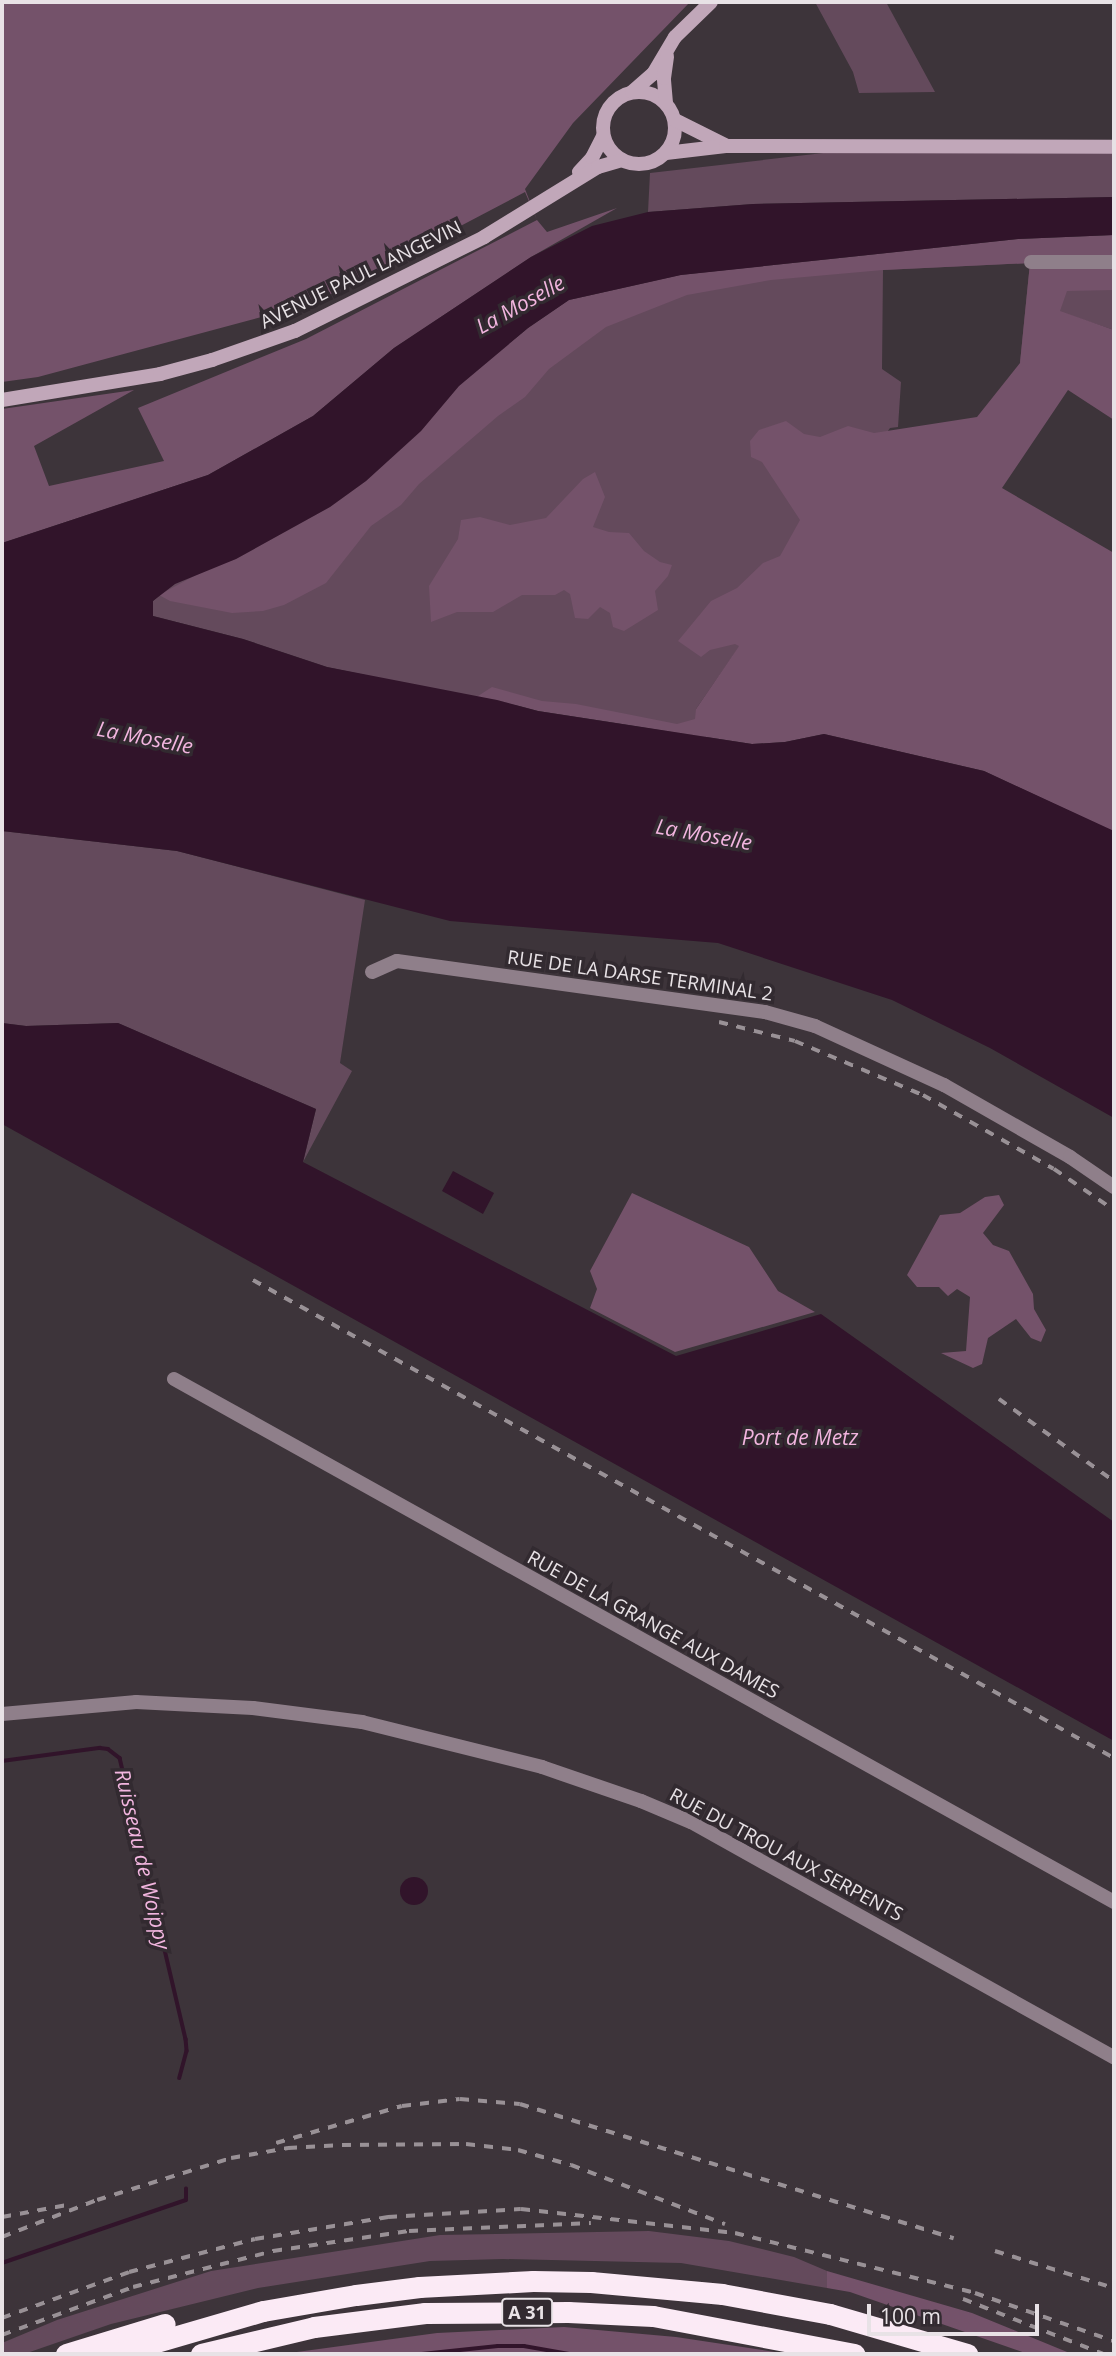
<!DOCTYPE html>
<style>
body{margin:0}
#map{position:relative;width:1116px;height:2356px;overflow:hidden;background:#3d343a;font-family:"Open Sans",sans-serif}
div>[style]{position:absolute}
.green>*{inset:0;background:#644a5c}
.forest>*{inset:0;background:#74526a}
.water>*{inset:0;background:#31142a}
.round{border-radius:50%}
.stream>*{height:3.5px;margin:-1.75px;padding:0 1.75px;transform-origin:1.75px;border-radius:1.75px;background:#31142a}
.minor>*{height:14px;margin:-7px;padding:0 7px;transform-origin:7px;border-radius:7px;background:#8f7f8a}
.tertiary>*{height:14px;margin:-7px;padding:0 7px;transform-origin:7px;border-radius:7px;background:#8f7f8a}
.secondary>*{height:14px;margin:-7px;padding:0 7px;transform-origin:7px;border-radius:7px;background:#c1a7b9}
.secondary>.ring{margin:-7px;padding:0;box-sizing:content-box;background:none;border:14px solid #c1a7b9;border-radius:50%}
.motorway>*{height:21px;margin:-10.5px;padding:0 10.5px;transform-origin:10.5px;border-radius:10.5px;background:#fbeaf5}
.rail>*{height:3.5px;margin-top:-1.75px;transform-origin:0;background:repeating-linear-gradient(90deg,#999196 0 9px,transparent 0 18px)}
span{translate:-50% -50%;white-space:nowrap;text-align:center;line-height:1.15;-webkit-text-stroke:7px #322a30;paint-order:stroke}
.shield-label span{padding:2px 5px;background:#322a30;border:2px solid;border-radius:5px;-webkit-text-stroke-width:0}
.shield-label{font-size:18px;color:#e8e2e6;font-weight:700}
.street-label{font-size:19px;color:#e8e2e6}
.water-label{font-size:21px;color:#f2b5df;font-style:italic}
.frame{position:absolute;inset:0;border:4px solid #e8e2e6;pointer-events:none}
.scale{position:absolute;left:867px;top:2304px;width:172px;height:32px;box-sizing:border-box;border:4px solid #e8e2e6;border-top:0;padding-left:9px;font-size:21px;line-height:24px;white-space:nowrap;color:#e8e2e6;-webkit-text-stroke:5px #322a30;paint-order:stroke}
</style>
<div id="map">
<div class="green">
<i style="clip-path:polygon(815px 2px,886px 2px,935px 92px,859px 93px,853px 72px)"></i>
<i style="clip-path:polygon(876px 147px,1114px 147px,1114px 197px,753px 204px,648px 212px,650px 173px)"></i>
<i style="clip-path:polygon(1114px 235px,1114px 330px,1060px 312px,1020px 363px,1030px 263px,883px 270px,882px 369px,901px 382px,898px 427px,890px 428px,696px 709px,706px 738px,475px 698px,327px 667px,243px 639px,153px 616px,153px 601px,159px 595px,569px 300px)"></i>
<i style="clip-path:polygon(2px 831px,177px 851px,365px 900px,340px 1063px,352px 1071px,303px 1162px,316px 1109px,118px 1023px,26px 1026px,2px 1023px)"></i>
<i style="clip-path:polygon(649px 2231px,729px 2241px,794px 2257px,827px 2271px,827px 2288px,681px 2263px,503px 2259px,430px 2261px,258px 2288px,111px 2324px,24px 2354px,2px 2354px,2px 2343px,57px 2320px,211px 2271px,440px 2235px)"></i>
</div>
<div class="forest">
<i style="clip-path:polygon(2px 2px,690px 2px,573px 123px,525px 189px,537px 220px,547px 232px,617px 208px,531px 257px,394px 348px,313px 416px,208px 475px,2px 543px,2px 409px,134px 390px,34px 446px,49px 486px,164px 461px,138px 408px,306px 339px,537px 220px,525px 192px,314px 303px,38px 377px,2px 382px)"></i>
<i style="clip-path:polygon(1114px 235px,1114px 290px,1067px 291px,1060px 311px,1114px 330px,1114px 420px,1068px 390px,1002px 488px,1114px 553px,1114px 832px,984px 771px,824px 734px,785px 742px,752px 744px,538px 711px,497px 700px,475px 698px,492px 687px,542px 701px,576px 704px,677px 724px,695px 719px,696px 709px,739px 646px,735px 644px,710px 650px,701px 657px,678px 641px,711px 601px,737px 588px,763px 563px,780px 556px,800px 520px,762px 462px,751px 457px,750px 441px,759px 430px,786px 421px,804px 434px,820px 437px,848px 426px,874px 433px,977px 417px,1020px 363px,1030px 263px,883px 270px,771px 280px,687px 295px,606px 327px,549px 369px,525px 397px,498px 416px,419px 484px,401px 505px,371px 526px,326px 583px,284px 605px,263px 611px,232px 613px,170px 601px,159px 595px,207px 569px,236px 559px,330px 507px,366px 481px,421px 431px,459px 386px,528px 328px,569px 300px,680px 275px,1018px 239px)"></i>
<i style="clip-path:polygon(595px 472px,605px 497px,593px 527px,609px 532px,629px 533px,644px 551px,660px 562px,672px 565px,668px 576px,655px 591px,658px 610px,624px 631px,613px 627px,610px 613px,600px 607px,588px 619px,575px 618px,570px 594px,564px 590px,555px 595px,522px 595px,493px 612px,457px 612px,431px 622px,429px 586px,458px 539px,461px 520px,480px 517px,510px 525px,546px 518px,583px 479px)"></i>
<i style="clip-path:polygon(632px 1193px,749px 1247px,778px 1291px,815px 1312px,675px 1352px,590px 1308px,597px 1289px,590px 1271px)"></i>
<i style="clip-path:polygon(999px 1195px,1004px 1205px,983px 1233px,993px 1245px,1009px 1251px,1033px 1294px,1034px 1309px,1046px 1330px,1041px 1342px,1031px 1338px,1016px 1319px,988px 1338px,982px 1364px,973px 1368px,941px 1353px,966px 1351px,970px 1297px,957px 1289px,948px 1296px,939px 1287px,917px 1287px,907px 1275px,940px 1215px,960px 1213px,985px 1197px)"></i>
<i style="clip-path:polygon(827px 2271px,972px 2313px,1072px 2354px,1028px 2354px,850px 2292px,827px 2288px)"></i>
<i style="clip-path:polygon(564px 2327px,676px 2337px,788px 2354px,282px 2354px,437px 2333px)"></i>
</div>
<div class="water">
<i style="clip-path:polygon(1114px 197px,1114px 235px,1018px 239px,681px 275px,569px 300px,528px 328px,459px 386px,421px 431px,366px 481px,330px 507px,236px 559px,175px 584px,153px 601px,153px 616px,243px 639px,327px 667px,497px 700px,538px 711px,752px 744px,785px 742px,824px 734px,984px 771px,1114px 831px,1114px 1118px,990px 1048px,892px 1000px,718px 943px,450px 921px,177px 851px,2px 831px,2px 543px,208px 475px,313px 416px,394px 348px,531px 257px,592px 226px,648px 212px,753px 204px)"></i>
<i style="clip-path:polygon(2px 1023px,26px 1026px,118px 1023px,316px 1109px,303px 1162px,676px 1356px,821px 1314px,1114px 1522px,1114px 1741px,2px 1124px)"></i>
<i style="clip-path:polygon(453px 1171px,494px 1193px,483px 1214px,442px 1191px)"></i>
<i class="round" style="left:400px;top:1877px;width:28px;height:28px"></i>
</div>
<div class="stream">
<i style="left:2px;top:1761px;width:99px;rotate:-7.6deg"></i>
<i style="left:100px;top:1748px;width:8px;rotate:7deg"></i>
<i style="left:108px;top:1749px;width:15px;rotate:37deg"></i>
<i style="left:120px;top:1758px;width:289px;rotate:76.8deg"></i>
<i style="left:186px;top:2039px;width:12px;rotate:85deg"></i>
<i style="left:187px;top:2051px;width:28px;rotate:105deg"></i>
<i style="left:2px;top:2263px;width:194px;rotate:-18.9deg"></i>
<i style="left:186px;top:2200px;width:11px;rotate:-90deg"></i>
<i style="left:422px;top:2354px;width:76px;rotate:-6deg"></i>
<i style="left:498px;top:2346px;width:26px"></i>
<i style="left:524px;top:2346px;width:47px;rotate:9.9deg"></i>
</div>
<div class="minor">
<i style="left:1031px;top:262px;width:83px"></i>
<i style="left:372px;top:972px;width:27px;rotate:-24deg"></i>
<i style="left:397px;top:961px;width:372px;rotate:7.9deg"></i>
<i style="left:765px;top:1012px;width:52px;rotate:15.6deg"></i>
<i style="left:815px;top:1026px;width:142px;rotate:24.6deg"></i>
<i style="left:944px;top:1085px;width:145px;rotate:29.7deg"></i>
<i style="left:1070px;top:1157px;width:53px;rotate:34.3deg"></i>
<i style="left:174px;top:1379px;width:1076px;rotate:29.09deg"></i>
</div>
<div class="tertiary">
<i style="left:2px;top:1714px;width:135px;rotate:-5.1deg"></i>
<i style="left:136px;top:1702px;width:117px;rotate:2.9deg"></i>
<i style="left:253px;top:1708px;width:110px;rotate:7.3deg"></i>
<i style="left:362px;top:1722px;width:186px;rotate:14deg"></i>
<i style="left:542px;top:1767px;width:105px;rotate:19deg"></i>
<i style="left:641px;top:1801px;width:54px;rotate:22.8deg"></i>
<i style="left:691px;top:1822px;width:484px;rotate:29.1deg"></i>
</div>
<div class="secondary">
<i class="ring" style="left:603px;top:92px;width:58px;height:58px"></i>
<i style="left:632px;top:92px;width:28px;rotate:-41deg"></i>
<i style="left:653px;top:74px;width:43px;rotate:-59.3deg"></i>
<i style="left:675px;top:37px;width:50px;rotate:-44.2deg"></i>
<i style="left:666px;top:103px;width:25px;rotate:-95deg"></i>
<i style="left:664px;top:78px;width:22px;rotate:-82deg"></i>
<i style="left:675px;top:120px;width:56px;rotate:26.6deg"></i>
<i style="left:666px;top:153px;width:60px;rotate:-6.7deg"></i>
<i style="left:726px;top:146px;width:388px;rotate:0.1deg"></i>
<i style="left:579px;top:172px;width:19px;rotate:-47deg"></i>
<i style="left:592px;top:158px;width:25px;rotate:-63deg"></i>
<i style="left:2px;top:400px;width:160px;rotate:-9.3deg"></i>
<i style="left:160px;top:374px;width:54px;rotate:-15.1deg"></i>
<i style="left:212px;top:360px;width:88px;rotate:-19.3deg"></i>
<i style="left:295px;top:331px;width:211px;rotate:-26.4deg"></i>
<i style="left:484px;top:237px;width:134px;rotate:-31.6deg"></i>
<i style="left:598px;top:167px;width:25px;rotate:-16deg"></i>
</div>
<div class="motorway">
<i style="left:66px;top:2354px;width:103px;rotate:-16.9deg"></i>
<i style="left:115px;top:2354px;width:154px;rotate:-16.2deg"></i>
<i style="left:263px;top:2311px;width:94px;rotate:-9.8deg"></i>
<i style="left:356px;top:2295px;width:64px;rotate:-7.2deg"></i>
<i style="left:419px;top:2287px;width:114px;rotate:-3deg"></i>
<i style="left:533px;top:2281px;width:58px;rotate:1deg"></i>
<i style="left:591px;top:2282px;width:132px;rotate:5.2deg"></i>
<i style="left:722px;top:2294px;width:110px;rotate:10.5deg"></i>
<i style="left:830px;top:2314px;width:143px;rotate:16.3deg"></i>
<i style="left:201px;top:2354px;width:116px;rotate:-13.4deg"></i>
<i style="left:314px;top:2327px;width:112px;rotate:-7.2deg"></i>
<i style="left:425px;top:2313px;width:143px;rotate:-0.4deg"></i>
<i style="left:568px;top:2312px;width:85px;rotate:2.7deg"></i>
<i style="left:653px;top:2316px;width:205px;rotate:10.7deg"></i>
</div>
<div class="rail">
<i style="left:719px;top:1022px;width:78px;rotate:14deg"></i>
<i style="left:795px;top:1041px;width:139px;rotate:22.9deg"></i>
<i style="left:923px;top:1095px;width:150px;rotate:29.5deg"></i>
<i style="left:1054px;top:1169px;width:73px;rotate:34.3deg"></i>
<i style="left:253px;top:1280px;width:985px;rotate:29.04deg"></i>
<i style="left:999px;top:1399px;width:141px;rotate:35.5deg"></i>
<i style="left:276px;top:2143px;width:131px;rotate:-16.4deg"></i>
<i style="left:402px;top:2106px;width:58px;rotate:-6.9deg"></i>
<i style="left:460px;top:2099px;width:60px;rotate:4.8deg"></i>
<i style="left:520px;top:2104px;width:454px;rotate:17.2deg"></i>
<i style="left:2px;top:2217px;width:66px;rotate:-10.5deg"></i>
<i style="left:2px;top:2237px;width:102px;rotate:-21.3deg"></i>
<i style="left:97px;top:2200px;width:140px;rotate:-17.4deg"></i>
<i style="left:231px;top:2158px;width:58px;rotate:-10deg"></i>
<i style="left:288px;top:2148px;width:54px;rotate:-3.2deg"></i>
<i style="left:342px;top:2145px;width:124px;rotate:-0.5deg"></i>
<i style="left:466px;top:2144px;width:52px;rotate:6.6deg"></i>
<i style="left:518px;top:2150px;width:55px;rotate:15.8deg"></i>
<i style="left:571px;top:2165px;width:165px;rotate:21deg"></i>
<i style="left:995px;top:2251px;width:125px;rotate:17.3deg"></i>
<i style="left:963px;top:2299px;width:150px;rotate:21.4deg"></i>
<i style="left:2px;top:2318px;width:135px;rotate:-19.9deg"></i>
<i style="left:129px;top:2272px;width:130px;rotate:-14.7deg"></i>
<i style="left:255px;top:2239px;width:135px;rotate:-9.4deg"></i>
<i style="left:388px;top:2217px;width:133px;rotate:-3.4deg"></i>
<i style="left:521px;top:2209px;width:215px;rotate:6.4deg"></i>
<i style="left:735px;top:2233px;width:247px;rotate:14deg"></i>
<i style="left:975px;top:2293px;width:147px;rotate:19.1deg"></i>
<i style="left:2px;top:2335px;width:140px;rotate:-20.1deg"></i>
<i style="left:133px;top:2287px;width:145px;rotate:-14.4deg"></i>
<i style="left:273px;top:2251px;width:137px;rotate:-8.4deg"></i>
<i style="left:409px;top:2231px;width:182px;rotate:-2.5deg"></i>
</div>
<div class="shield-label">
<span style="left:527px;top:2312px">A 31</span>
</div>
<div class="street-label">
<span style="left:361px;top:275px;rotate:-26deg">AVENUE PAUL LANGEVIN</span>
<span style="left:640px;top:976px;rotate:8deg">RUE DE LA DARSE TERMINAL 2</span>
<span style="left:653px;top:1625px;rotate:29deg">RUE DE LA GRANGE AUX DAMES</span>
<span style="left:786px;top:1855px;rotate:28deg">RUE DU TROU AUX SERPENTS</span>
</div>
<div class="water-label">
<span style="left:520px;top:304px;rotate:-29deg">La Moselle</span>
<span style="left:145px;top:737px;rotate:11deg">La Moselle</span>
<span style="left:704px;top:834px;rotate:10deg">La Moselle</span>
<span style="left:800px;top:1437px">Port de Metz</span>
<span style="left:143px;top:1859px;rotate:77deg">Ruisseau de Woippy</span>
</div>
<div class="frame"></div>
<div class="scale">100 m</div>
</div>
